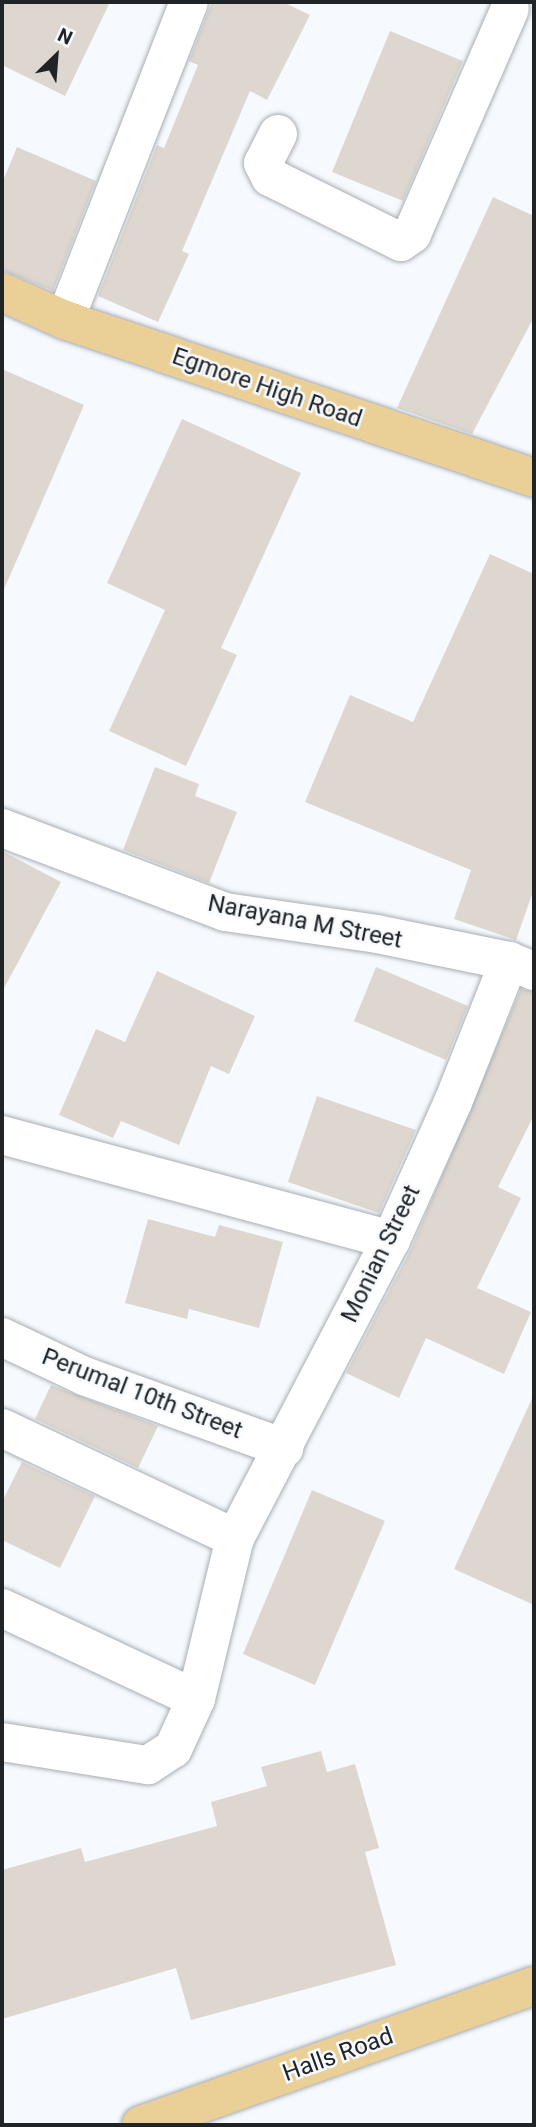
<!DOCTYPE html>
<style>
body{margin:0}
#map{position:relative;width:536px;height:2127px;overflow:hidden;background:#f6fafe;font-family:Roboto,sans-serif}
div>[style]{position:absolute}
.building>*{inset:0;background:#ddd7d0}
.roads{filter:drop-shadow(0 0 2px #a7adb3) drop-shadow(0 0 2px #a7adb3)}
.minor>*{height:38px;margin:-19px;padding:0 19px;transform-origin:19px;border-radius:19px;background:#fff}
.major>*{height:38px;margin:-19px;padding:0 19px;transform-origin:19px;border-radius:19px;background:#eacf96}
span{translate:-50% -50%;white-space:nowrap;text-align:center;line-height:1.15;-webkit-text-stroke:5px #f6fafe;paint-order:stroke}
.street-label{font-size:24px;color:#212426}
.frame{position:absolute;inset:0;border:4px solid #212426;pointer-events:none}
.north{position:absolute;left:21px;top:21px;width:70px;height:70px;-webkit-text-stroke:5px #f6fafe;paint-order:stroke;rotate:25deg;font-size:19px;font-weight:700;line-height:28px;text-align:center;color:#212426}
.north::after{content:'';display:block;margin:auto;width:24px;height:32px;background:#212426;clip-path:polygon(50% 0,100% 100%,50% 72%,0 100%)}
</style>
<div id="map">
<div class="building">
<i style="clip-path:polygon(2px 2px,110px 2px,65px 96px,2px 65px)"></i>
<i style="clip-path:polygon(212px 2px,283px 2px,310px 15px,267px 100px,250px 91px,182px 251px,189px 254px,158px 322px,98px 296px,157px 145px,164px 148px,198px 65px,189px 61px)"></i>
<i style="clip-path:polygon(390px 31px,463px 61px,403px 201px,332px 172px)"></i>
<i style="clip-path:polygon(17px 147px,96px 181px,53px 291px,2px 270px,2px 183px)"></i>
<i style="clip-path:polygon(493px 197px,534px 216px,534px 317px,472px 434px,397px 408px)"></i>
<i style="clip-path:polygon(2px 369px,84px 405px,2px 594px)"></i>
<i style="clip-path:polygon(182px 419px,301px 473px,221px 648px,237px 655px,186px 766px,109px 731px,165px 610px,107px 583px)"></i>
<i style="clip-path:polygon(490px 554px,534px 574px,534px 889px,516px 940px,454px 919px,471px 870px,305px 802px,350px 695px,413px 722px)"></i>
<i style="clip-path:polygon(155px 767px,199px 784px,195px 796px,237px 812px,209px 883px,123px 850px)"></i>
<i style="clip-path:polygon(2px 851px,61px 882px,2px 992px)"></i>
<i style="clip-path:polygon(376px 967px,468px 1006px,446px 1060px,354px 1021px)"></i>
<i style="clip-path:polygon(157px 971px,255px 1016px,229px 1074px,211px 1066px,179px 1145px,121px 1121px,113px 1138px,59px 1115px,96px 1029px,125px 1042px)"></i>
<i style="clip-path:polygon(521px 989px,534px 992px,534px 1115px,498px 1187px,521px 1198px,477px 1288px,531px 1312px,504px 1374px,426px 1338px,399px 1398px,346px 1373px,411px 1249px)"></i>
<i style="clip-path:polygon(317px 1096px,416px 1130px,379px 1213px,288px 1182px)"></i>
<i style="clip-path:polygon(148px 1219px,215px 1237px,219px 1225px,283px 1242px,259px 1328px,189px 1309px,187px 1319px,125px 1303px)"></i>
<i style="clip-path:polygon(51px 1385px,158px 1426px,138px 1468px,35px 1419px)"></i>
<i style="clip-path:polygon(534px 1394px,534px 1605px,454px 1569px)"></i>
<i style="clip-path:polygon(22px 1462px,95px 1496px,60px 1568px,2px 1540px,2px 1502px)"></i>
<i style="clip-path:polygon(312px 1490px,385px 1521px,315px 1685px,243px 1654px)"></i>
<i style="clip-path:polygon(321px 1751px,327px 1772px,355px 1764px,379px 1848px,365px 1852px,396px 1965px,191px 2020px,176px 1968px,2px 2019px,2px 1870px,81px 1848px,85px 1862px,217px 1826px,211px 1802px,267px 1786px,261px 1767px)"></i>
</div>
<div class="roads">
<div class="minor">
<i style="left:278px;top:134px;width:33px;rotate:117deg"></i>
<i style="left:263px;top:163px;width:16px;rotate:63deg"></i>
<i style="left:270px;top:177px;width:146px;rotate:26.4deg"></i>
<i style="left:401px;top:242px;width:14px;rotate:-36deg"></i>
<i style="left:412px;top:234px;width:245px;rotate:-66.5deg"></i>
<i style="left:65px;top:320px;width:341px;rotate:-68.7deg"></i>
<i style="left:2px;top:828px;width:238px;rotate:20.6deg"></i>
<i style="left:225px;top:912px;width:154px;rotate:8.2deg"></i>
<i style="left:377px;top:934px;width:135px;rotate:11.6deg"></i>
<i style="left:509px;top:961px;width:27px;rotate:22deg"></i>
<i style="left:2px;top:1135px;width:403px;rotate:15.1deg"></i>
<i style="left:2px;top:1337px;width:91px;rotate:25.4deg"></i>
<i style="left:84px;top:1376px;width:213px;rotate:19.8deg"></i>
<i style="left:2px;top:1428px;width:258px;rotate:25.3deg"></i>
<i style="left:2px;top:1608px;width:214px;rotate:25.1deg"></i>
<i style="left:2px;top:1742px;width:148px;rotate:9deg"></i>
<i style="left:148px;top:1765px;width:30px;rotate:-33deg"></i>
<i style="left:173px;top:1749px;width:55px;rotate:-65.3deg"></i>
<i style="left:196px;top:1699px;width:166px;rotate:-76.4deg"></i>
<i style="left:235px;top:1538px;width:336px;rotate:-62.4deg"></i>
<i style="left:391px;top:1240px;width:151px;rotate:-65.8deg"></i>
<i style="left:453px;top:1102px;width:152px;rotate:-68.3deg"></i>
</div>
<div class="major">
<i style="left:2px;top:292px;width:69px;rotate:24deg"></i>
<i style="left:65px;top:320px;width:495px;rotate:18.6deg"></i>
<i style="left:141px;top:2125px;width:417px;rotate:-19.5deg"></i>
</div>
</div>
<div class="street-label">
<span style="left:267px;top:388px;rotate:19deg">Egmore High Road</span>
<span style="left:305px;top:922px;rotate:11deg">Narayana M Street</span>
<span style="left:381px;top:1254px;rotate:-64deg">Monian Street</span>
<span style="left:142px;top:1394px;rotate:21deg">Perumal 10th Street</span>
<span style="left:338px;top:2055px;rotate:-20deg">Halls Road</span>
</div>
<div class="frame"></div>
<div class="north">N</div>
</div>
